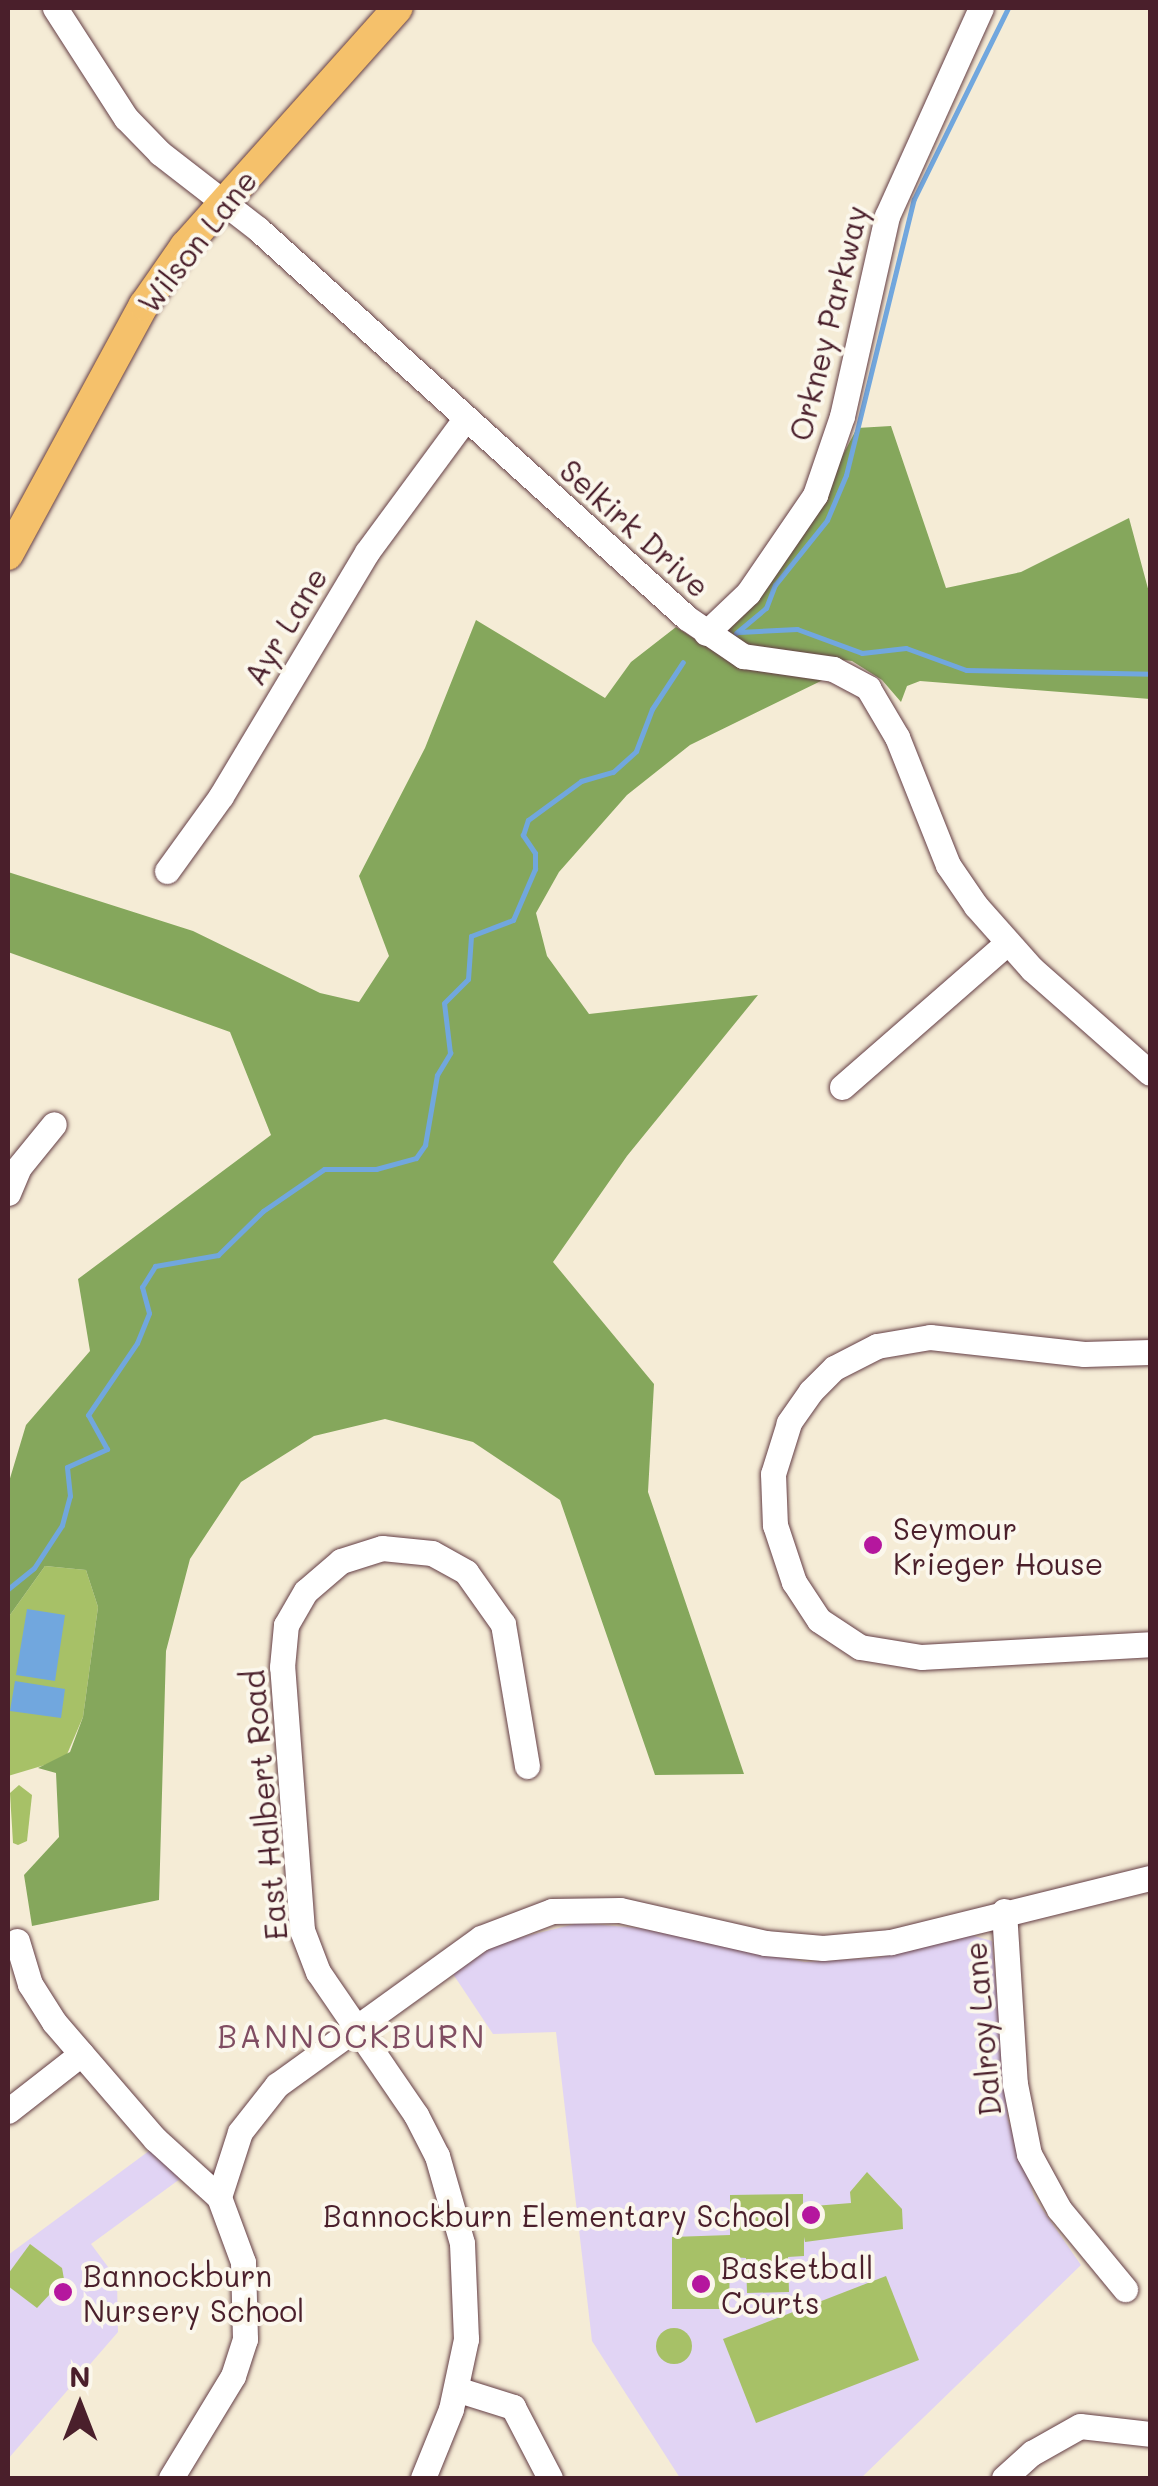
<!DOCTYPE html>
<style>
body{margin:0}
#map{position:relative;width:1158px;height:2486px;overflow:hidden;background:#f5ecd6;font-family:Mali,sans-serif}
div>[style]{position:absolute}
.built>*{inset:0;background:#e1d4f4}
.green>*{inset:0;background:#a7c167}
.round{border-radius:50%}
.forest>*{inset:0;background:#85a75c}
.water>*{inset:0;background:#71a7de}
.stream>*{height:5px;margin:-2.5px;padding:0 2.5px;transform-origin:2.5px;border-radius:2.5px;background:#71a7de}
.roads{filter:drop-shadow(0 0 2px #643e45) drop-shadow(0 0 2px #643e45)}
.minor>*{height:25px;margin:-12.5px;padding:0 12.5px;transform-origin:12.5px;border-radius:12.5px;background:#fff}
.major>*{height:30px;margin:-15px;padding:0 15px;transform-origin:15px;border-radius:15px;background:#f5c16b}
.dots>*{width:28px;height:28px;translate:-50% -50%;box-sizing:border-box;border:5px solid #fbf7ec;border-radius:50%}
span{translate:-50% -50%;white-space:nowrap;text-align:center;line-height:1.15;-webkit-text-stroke:8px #fbf7ec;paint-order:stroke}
.street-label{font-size:30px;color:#4a1f2b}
.poi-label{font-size:30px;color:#4a1f2b}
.left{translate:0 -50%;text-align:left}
.right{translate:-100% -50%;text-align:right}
.neighbourhood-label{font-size:32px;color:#804d62;letter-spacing:2.5px}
.frame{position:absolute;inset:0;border:10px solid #4a1f2b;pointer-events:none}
.north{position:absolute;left:30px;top:2356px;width:100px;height:100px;-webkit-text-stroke:8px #fbf7ec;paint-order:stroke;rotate:0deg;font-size:28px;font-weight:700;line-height:40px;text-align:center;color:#4a1f2b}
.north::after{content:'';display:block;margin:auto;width:35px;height:45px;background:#4a1f2b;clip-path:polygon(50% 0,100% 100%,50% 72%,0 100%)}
</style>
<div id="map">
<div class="built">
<i style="clip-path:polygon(579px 1923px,638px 1928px,805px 1962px,876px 1958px,971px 1935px,992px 1941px,1008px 2120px,1035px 2199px,1081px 2265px,861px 2478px,680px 2478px,592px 2341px,556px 2032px,493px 2034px,453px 1974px,498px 1943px)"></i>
<i style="clip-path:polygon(153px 2148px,180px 2179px,91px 2244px,117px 2279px,118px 2332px,8px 2459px,8px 2255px)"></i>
</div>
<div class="green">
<i style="clip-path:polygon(45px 1566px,86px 1570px,98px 1607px,83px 1717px,65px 1759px,8px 1776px,10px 1615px)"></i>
<i style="clip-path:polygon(19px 1785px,32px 1795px,27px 1841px,18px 1845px,13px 1843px,10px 1793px)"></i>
<i style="clip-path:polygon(867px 2172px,902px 2209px,903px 2229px,805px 2242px,804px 2237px,804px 2256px,788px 2257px,789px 2292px,747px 2293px,746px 2258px,730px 2257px,729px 2309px,672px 2309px,672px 2237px,730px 2235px,730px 2195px,803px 2194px,803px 2225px,815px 2225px,814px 2206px,851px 2203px,850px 2192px)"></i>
<i style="clip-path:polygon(30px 2244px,62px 2268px,64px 2279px,37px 2308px,8px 2286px,8px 2274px)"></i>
<i style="clip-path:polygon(886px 2276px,919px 2360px,756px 2423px,723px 2339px)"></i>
<i class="round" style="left:656px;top:2328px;width:36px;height:36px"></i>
</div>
<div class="forest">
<i style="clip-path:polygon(891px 426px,946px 588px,1021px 572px,1129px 518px,1150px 596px,1150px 699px,920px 681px,907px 686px,901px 702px,882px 680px,852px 661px,756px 649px,722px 630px,758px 599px,793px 550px,857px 428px)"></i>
<i style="clip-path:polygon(476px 620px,605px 698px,631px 662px,676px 627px,714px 651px,827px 678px,690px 745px,627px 795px,559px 872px,536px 913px,547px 956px,589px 1014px,758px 995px,627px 1156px,553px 1262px,654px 1384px,648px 1492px,744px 1774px,655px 1775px,560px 1500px,473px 1442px,385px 1419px,314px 1436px,241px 1482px,190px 1559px,166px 1651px,159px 1900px,32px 1926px,24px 1875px,59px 1837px,56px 1773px,38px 1768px,70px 1752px,83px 1717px,98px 1607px,86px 1570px,45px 1566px,10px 1615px,8px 1630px,8px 1485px,26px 1425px,90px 1351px,78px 1279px,271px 1135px,230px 1032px,8px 952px,8px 872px,193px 931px,320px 993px,359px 1002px,389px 956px,359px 876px,425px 748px)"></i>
</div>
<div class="water">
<i style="clip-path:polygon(27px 1609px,65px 1615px,55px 1681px,16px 1675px)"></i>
<i style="clip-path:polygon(15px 1681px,65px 1689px,61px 1718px,10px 1711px)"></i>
</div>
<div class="stream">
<i style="left:739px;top:632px;width:58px;rotate:-3deg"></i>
<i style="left:797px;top:629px;width:69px;rotate:20.3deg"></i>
<i style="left:862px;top:653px;width:44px;rotate:-6.5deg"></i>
<i style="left:906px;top:648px;width:64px;rotate:20.1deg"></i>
<i style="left:966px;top:670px;width:184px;rotate:1.2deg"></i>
<i style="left:736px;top:633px;width:39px;rotate:-40deg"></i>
<i style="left:766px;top:608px;width:25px;rotate:-69deg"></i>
<i style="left:775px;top:585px;width:83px;rotate:-51.3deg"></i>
<i style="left:827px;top:520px;width:49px;rotate:-67.1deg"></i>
<i style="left:846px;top:475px;width:284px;rotate:-76.2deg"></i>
<i style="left:914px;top:199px;width:213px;rotate:-63.8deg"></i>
<i style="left:8px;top:1589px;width:33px;rotate:-39deg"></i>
<i style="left:34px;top:1568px;width:51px;rotate:-56.9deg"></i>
<i style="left:62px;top:1525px;width:30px;rotate:-75deg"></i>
<i style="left:70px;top:1496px;width:29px;rotate:-96deg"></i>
<i style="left:67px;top:1467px;width:44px;rotate:-24.2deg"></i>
<i style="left:107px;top:1449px;width:39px;rotate:-119deg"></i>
<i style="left:88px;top:1415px;width:87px;rotate:-55.8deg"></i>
<i style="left:137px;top:1343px;width:32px;rotate:-68deg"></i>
<i style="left:149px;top:1313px;width:27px;rotate:-105deg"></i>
<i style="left:142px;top:1287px;width:25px;rotate:-58deg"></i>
<i style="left:155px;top:1266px;width:64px;rotate:-9.9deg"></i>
<i style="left:218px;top:1255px;width:63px;rotate:-44.4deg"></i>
<i style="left:263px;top:1211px;width:74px;rotate:-34.5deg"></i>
<i style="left:324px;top:1169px;width:52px"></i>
<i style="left:376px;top:1169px;width:41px;rotate:-15.4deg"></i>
<i style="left:416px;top:1158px;width:16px;rotate:-55deg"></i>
<i style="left:425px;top:1145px;width:71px;rotate:-80.3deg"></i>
<i style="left:437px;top:1075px;width:26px;rotate:-59deg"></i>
<i style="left:450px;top:1053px;width:50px;rotate:-96.8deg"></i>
<i style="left:444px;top:1003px;width:34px;rotate:-45deg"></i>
<i style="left:468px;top:979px;width:43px;rotate:-86deg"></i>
<i style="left:471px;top:936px;width:45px;rotate:-20.9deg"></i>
<i style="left:513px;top:920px;width:56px;rotate:-66.7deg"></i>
<i style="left:535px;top:869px;width:16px;rotate:-90deg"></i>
<i style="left:535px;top:853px;width:22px;rotate:-124deg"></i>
<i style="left:523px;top:835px;width:16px;rotate:-72deg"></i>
<i style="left:528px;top:820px;width:66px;rotate:-36.3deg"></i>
<i style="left:581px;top:781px;width:33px;rotate:-16deg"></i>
<i style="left:613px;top:772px;width:31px;rotate:-42deg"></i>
<i style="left:636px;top:751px;width:45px;rotate:-69.1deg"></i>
<i style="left:652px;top:709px;width:56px;rotate:-56.6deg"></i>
</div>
<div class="roads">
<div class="minor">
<i style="left:55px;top:8px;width:131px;rotate:57.2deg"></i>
<i style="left:126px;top:118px;width:49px;rotate:45.8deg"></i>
<i style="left:160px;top:153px;width:124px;rotate:37.8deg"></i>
<i style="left:258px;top:229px;width:579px;rotate:42.2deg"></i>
<i style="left:687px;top:618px;width:68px;rotate:34.2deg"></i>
<i style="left:743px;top:656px;width:91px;rotate:8.2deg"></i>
<i style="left:833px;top:669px;width:40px;rotate:28deg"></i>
<i style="left:868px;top:688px;width:57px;rotate:59.4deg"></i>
<i style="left:897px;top:737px;width:138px;rotate:68.3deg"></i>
<i style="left:948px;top:865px;width:50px;rotate:55.7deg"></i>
<i style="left:976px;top:906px;width:84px;rotate:48.4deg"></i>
<i style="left:1032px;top:969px;width:157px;rotate:41.4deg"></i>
<i style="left:706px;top:633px;width:58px;rotate:-43.6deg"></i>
<i style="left:748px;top:593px;width:119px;rotate:-55.6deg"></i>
<i style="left:815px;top:495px;width:83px;rotate:-71.1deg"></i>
<i style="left:842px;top:416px;width:205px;rotate:-77.3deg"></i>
<i style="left:887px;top:216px;width:228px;rotate:-65.7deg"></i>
<i style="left:167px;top:871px;width:92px;rotate:-54.2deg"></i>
<i style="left:221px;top:796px;width:284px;rotate:-59.1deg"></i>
<i style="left:367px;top:552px;width:165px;rotate:-53.6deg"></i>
<i style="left:842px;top:1087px;width:218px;rotate:-41.1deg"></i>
<i style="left:8px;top:1193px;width:28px;rotate:-67deg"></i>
<i style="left:19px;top:1167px;width:55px;rotate:-50.9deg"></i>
<i style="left:1150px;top:1352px;width:66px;rotate:178.3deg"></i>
<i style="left:1084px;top:1354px;width:155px;rotate:-173.7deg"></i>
<i style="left:930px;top:1337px;width:54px;rotate:170.4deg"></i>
<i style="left:877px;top:1346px;width:48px;rotate:152.9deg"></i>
<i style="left:834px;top:1368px;width:33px;rotate:135deg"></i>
<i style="left:811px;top:1391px;width:39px;rotate:125deg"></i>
<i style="left:789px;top:1423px;width:53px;rotate:107.4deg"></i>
<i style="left:773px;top:1474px;width:51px;rotate:87.8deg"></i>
<i style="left:775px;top:1525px;width:60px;rotate:71.6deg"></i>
<i style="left:794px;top:1582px;width:45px;rotate:56.7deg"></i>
<i style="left:819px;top:1620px;width:49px;rotate:33.4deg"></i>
<i style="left:860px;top:1647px;width:62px;rotate:9.3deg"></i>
<i style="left:921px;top:1657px;width:229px;rotate:-3.2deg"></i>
<i style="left:1004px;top:1911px;width:173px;rotate:86.4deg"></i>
<i style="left:1015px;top:2084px;width:71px;rotate:78.7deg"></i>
<i style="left:1029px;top:2154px;width:63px;rotate:61.4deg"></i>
<i style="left:1059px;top:2209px;width:104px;rotate:50.5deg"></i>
<i style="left:17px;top:1941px;width:45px;rotate:73.2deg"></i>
<i style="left:30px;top:1984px;width:45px;rotate:57.7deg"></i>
<i style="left:54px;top:2022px;width:155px;rotate:49.2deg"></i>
<i style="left:155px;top:2139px;width:86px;rotate:42.2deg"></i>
<i style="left:8px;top:2111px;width:93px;rotate:-38deg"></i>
<i style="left:456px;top:2389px;width:60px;rotate:17.5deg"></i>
<i style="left:513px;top:2407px;width:80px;rotate:62.5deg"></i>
<i style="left:171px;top:2478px;width:119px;rotate:-58.7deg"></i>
<i style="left:233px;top:2376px;width:39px;rotate:-72deg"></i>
<i style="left:245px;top:2339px;width:77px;rotate:-91.5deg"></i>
<i style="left:243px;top:2262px;width:69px;rotate:-110.3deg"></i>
<i style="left:219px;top:2197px;width:68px;rotate:-72.1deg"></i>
<i style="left:240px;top:2132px;width:60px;rotate:-51.8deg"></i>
<i style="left:277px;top:2085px;width:251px;rotate:-35.8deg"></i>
<i style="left:481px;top:1938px;width:76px;rotate:-20.8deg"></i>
<i style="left:552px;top:1911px;width:68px;rotate:-0.8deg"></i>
<i style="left:620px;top:1910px;width:149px;rotate:12.8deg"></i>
<i style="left:765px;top:1943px;width:58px;rotate:4.9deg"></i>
<i style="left:823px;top:1948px;width:68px;rotate:-5deg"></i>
<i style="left:891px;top:1942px;width:267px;rotate:-13.9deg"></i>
<i style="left:423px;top:2478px;width:74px;rotate:-67.9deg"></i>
<i style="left:451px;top:2409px;width:72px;rotate:-77.9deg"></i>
<i style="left:466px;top:2339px;width:96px;rotate:-92.4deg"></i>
<i style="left:462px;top:2243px;width:91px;rotate:-106deg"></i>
<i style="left:437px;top:2156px;width:46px;rotate:-117.1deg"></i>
<i style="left:416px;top:2115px;width:173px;rotate:-124.4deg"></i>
<i style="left:318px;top:1972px;width:45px;rotate:-110.9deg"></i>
<i style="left:302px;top:1930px;width:264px;rotate:-94.3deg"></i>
<i style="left:282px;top:1667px;width:42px;rotate:-84.6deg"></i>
<i style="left:286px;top:1625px;width:39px;rotate:-60deg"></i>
<i style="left:306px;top:1591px;width:46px;rotate:-40.6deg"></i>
<i style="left:341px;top:1561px;width:43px;rotate:-17.6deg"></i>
<i style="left:382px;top:1548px;width:50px;rotate:5.7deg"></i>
<i style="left:432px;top:1553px;width:39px;rotate:29deg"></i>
<i style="left:466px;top:1572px;width:64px;rotate:54.6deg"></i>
<i style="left:503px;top:1624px;width:144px;rotate:80.4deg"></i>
<i style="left:1004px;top:2478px;width:38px;rotate:-42deg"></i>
<i style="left:1032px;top:2453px;width:55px;rotate:-29.4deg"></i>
<i style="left:1080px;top:2426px;width:70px;rotate:6.5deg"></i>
</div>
<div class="major">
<i style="left:8px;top:555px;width:285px;rotate:-61.5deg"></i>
<i style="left:144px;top:305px;width:72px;rotate:-55.2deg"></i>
<i style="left:185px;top:246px;width:319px;rotate:-48.2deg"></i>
</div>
</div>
<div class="dots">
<i style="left:873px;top:1545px;background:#b5179e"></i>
<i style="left:811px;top:2215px;background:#b5179e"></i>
<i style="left:701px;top:2284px;background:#b5179e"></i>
<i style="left:63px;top:2292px;background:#b5179e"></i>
</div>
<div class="street-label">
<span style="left:197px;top:241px;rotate:-52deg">Wilson Lane</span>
<span style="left:828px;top:323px;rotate:-76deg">Orkney Parkway</span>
<span style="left:635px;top:528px;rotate:42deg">Selkirk Drive</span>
<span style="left:285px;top:626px;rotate:-59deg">Ayr Lane</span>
<span style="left:264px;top:1805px;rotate:-95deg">East Halbert Road</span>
<span style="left:982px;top:2029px;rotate:-95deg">Dalroy Lane</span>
</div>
<div class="poi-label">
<span class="left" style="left:893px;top:1545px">Seymour<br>Krieger House</span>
<span class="right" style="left:791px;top:2215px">Bannockburn Elementary School</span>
<span class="left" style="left:721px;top:2284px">Basketball<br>Courts</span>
<span class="left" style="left:83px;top:2292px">Bannockburn<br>Nursery School</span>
</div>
<div class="neighbourhood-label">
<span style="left:352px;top:2035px">BANNOCKBURN</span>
</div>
<div class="frame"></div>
<div class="north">N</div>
</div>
